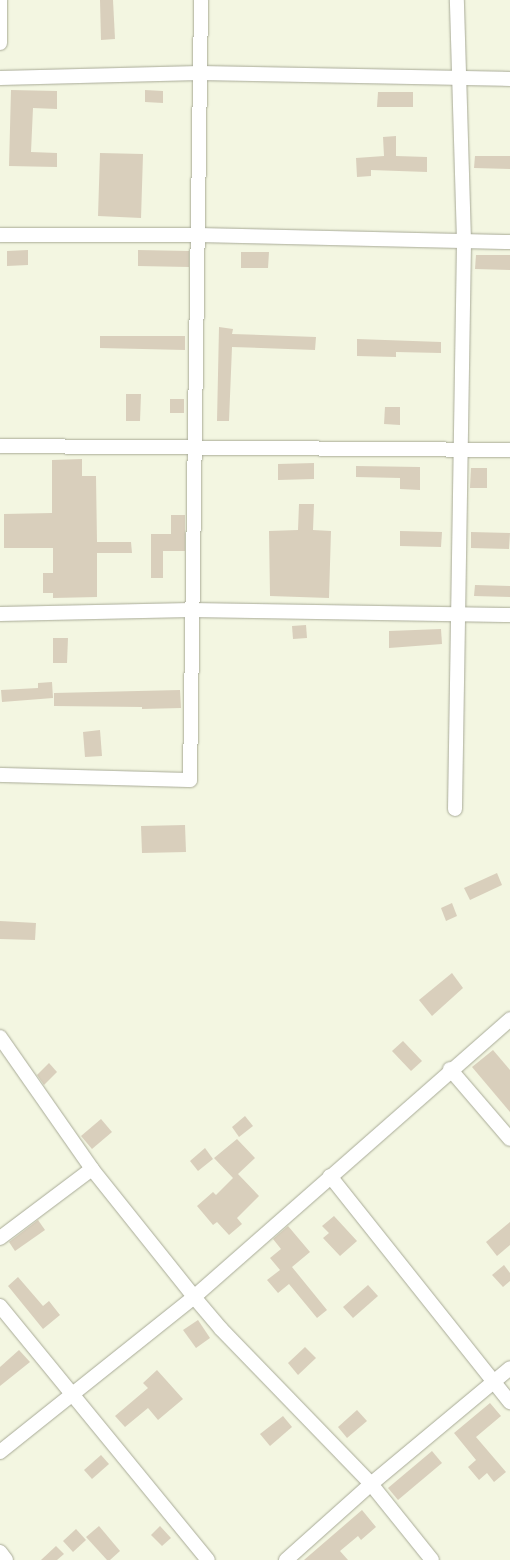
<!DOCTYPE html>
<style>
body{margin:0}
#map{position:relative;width:510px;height:1560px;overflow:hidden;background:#f3f6e1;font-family:"DejaVu Sans",sans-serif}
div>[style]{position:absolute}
.building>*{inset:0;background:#d9cfbc}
.roads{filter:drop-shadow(0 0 1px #a8aa97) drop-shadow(0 0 1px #a8aa97)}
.minor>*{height:14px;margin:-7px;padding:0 7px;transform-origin:7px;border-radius:7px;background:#fff}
span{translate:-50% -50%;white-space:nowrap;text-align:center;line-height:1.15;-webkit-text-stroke:3px #fff;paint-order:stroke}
</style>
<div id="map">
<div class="building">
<i style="clip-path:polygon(100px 0,113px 0,115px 39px,101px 40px)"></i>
<i style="clip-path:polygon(11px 90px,57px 91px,57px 109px,33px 108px,31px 152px,57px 153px,57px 167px,9px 166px)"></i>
<i style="clip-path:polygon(145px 90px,163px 91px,163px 103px,145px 102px)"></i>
<i style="clip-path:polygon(378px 92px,413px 92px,413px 107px,377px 107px)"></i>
<i style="clip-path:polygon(396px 136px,396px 156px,427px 157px,427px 172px,371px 170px,371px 176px,357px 177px,356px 158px,384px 156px,383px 137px)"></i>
<i style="clip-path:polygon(100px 153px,143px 154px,141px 218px,98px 216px)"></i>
<i style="clip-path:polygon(475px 156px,510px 156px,510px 169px,474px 168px)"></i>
<i style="clip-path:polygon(28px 250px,28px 265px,7px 266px,7px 251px)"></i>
<i style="clip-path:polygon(138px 250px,189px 251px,189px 267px,138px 266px)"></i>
<i style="clip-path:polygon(241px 252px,269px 252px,268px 268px,241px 268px)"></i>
<i style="clip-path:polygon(476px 255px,510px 255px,510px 270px,475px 269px)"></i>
<i style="clip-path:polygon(219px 327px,233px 329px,232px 334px,316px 337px,315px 350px,232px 347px,229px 421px,217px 421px)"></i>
<i style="clip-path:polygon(100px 336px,185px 336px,185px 350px,100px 348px)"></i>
<i style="clip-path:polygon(357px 339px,441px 342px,441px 353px,396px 352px,396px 357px,357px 356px)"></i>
<i style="clip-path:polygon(126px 394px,141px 394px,140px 421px,126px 421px)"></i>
<i style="clip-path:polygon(170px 399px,184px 399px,184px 413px,170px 413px)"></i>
<i style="clip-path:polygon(385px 407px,400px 407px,400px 425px,384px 424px)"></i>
<i style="clip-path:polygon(82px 459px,82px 476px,96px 476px,97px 542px,131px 542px,132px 553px,97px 553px,97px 597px,53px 598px,53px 593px,43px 593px,43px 573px,53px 573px,53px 548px,4px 548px,4px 514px,52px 513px,52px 460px)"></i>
<i style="clip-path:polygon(314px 463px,314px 479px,278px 480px,278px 464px)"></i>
<i style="clip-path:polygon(356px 466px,420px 467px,420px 490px,400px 489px,400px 478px,356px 477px)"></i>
<i style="clip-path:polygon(471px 468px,487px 468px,487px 488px,470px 488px)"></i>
<i style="clip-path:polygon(299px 504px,314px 504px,313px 530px,331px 531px,329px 598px,270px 596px,269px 531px,298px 530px)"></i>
<i style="clip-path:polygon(171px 515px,185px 515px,185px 551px,163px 551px,163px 578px,151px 578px,151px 534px,171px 534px)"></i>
<i style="clip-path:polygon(400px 531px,442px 532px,441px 547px,400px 546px)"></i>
<i style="clip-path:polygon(471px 532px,510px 533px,509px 549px,471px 548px)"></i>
<i style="clip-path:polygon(475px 585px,510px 586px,510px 597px,474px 596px)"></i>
<i style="clip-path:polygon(306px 625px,307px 638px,293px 639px,292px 626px)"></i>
<i style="clip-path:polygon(441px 629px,442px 644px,389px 648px,389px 631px)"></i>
<i style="clip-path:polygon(53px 638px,68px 638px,67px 663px,53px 663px)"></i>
<i style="clip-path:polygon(52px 682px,53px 698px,2px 702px,1px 690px,38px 688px,38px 683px)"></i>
<i style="clip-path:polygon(180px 690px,181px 708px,142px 709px,142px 707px,54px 706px,54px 693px)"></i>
<i style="clip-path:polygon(100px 730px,102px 756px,85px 757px,83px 732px)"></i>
<i style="clip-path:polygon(185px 825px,186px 852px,142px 853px,141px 826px)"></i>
<i style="clip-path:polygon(497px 873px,502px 885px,470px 900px,464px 888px)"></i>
<i style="clip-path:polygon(452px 903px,457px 916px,446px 921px,441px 908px)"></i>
<i style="clip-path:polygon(0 921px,36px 923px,35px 940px,0 939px)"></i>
<i style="clip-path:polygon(452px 973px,463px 988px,432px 1016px,419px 1000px)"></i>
<i style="clip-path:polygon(403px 1041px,422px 1061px,411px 1071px,392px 1051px)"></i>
<i style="clip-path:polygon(493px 1050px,510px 1070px,510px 1112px,472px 1067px)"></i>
<i style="clip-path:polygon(49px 1063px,57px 1072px,44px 1085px,37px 1075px)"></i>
<i style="clip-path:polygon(245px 1116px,253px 1126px,239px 1137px,232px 1127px)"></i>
<i style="clip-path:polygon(101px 1119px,112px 1132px,92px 1149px,81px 1136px)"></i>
<i style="clip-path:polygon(237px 1139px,255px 1158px,238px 1174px,259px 1196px,237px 1218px,242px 1224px,229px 1235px,217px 1222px,213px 1225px,197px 1206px,213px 1192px,216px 1195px,233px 1178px,214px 1158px)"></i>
<i style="clip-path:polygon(205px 1148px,213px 1159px,198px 1171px,190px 1161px)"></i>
<i style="clip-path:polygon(334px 1216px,357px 1241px,340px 1256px,323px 1238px,329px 1233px,322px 1226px)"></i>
<i style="clip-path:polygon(38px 1220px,45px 1230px,15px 1251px,9px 1242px)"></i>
<i style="clip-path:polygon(510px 1222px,510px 1245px,497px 1256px,486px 1242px)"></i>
<i style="clip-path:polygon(288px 1226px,310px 1252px,292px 1267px,327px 1310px,317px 1318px,289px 1284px,278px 1293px,267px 1280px,280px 1270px,270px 1258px,281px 1249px,273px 1239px)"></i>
<i style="clip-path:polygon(504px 1265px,510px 1273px,510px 1281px,503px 1287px,492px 1275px)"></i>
<i style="clip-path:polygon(18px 1277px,43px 1306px,49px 1301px,60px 1315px,43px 1329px,8px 1286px)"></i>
<i style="clip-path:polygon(368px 1285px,378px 1296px,353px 1318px,343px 1307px)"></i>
<i style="clip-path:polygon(198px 1320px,210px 1338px,196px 1348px,183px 1330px)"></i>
<i style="clip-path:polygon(305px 1347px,316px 1358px,298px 1375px,288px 1363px)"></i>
<i style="clip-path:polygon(19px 1350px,30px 1362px,0 1386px,0 1367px)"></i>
<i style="clip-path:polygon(157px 1370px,183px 1399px,158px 1420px,148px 1408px,125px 1427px,115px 1416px,148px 1388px,143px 1383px)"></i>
<i style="clip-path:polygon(490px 1403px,501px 1416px,476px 1437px,506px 1472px,494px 1482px,487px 1473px,479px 1480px,468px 1467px,476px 1460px,454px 1433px)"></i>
<i style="clip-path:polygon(357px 1410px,367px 1421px,347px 1438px,338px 1427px)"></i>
<i style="clip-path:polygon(283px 1416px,292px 1427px,270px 1446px,260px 1434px)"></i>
<i style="clip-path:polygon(432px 1451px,442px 1463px,398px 1500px,388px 1488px)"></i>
<i style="clip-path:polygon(101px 1455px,109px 1464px,92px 1479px,84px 1470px)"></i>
<i style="clip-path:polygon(362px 1510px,376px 1527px,361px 1540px,358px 1536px,340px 1551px,348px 1560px,304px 1560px)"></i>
<i style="clip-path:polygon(99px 1526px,120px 1551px,110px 1560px,107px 1560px,86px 1537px)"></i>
<i style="clip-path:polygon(160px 1526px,171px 1538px,162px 1546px,151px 1535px)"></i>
<i style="clip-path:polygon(76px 1529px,86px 1540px,73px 1552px,63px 1541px)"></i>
<i style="clip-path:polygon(56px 1546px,64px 1554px,57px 1560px,41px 1560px)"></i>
</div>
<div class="roads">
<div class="minor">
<i style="left:0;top:43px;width:43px;rotate:-90deg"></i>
<i style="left:0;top:78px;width:200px;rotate:-1.4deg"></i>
<i style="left:200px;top:73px;width:310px;rotate:1.1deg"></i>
<i style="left:0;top:235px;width:198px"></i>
<i style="left:198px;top:235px;width:312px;rotate:1.3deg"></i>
<i style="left:0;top:446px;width:510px;rotate:0.45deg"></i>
<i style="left:0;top:614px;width:191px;rotate:-1.2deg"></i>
<i style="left:191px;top:610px;width:319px;rotate:0.9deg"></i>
<i style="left:0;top:775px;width:190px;rotate:1.5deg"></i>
<i style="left:190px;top:780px;width:780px;rotate:-89.19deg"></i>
<i style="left:455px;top:809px;width:568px;rotate:-89.09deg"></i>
<i style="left:464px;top:241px;width:241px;rotate:-91.7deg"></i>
<i style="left:0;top:1037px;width:161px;rotate:55.1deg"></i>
<i style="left:92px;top:1169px;width:164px;rotate:51.4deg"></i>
<i style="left:194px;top:1297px;width:42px;rotate:49.8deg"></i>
<i style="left:221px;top:1329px;width:216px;rotate:45.9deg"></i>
<i style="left:371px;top:1484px;width:97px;rotate:51.2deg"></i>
<i style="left:450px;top:1069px;width:92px;rotate:49.4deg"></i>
<i style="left:330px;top:1176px;width:289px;rotate:51.5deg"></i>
<i style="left:0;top:1238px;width:115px;rotate:-36.9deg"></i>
<i style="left:0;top:1306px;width:328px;rotate:50.7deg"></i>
<i style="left:0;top:1452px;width:248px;rotate:-38.6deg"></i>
<i style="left:194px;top:1297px;width:421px;rotate:-41.3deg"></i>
<i style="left:0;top:1552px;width:10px;rotate:53deg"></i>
<i style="left:286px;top:1560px;width:114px;rotate:-41.8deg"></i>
<i style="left:371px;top:1484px;width:181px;rotate:-39.8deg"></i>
</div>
</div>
</div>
